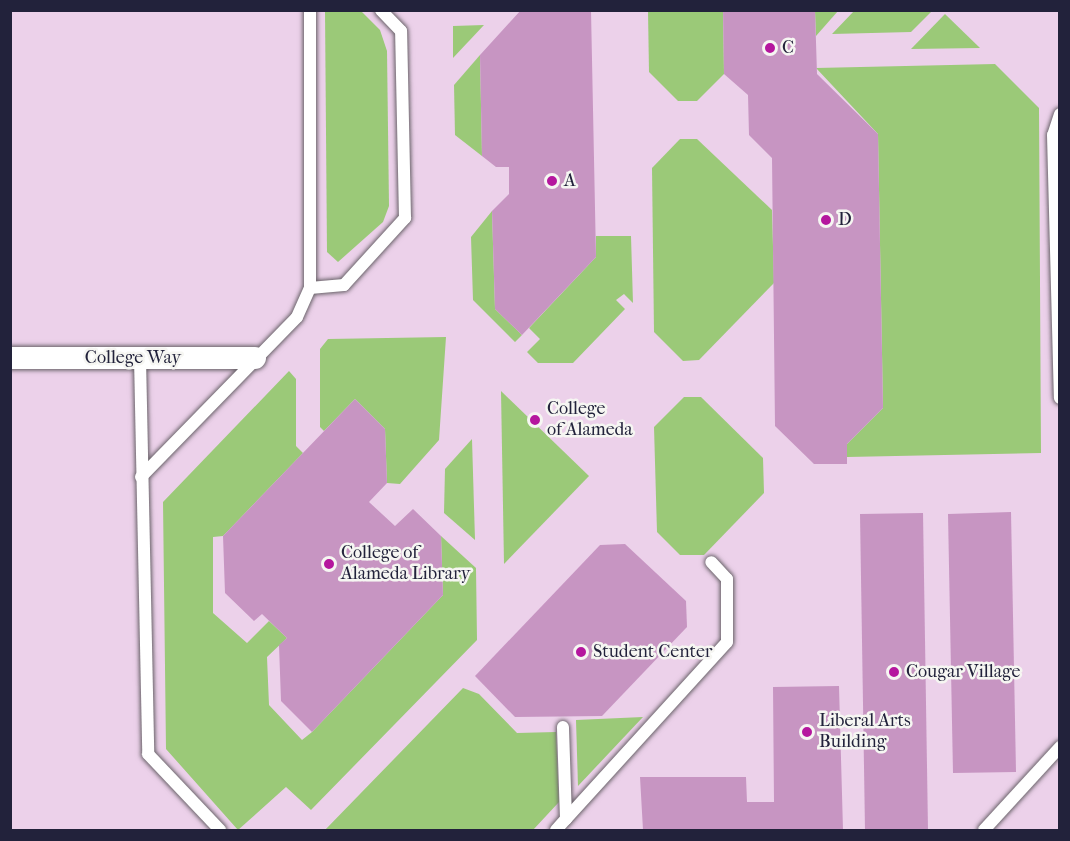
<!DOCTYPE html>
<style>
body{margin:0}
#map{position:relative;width:1070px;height:841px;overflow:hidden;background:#f2dfc3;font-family:"IM FELL French Canon",serif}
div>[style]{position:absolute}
.built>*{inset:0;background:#ecd1ea}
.green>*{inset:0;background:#9bc978}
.building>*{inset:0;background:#c795c2}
.roads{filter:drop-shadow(0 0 2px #6b646b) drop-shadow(0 0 2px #6b646b)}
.lane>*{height:12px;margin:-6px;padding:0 6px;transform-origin:6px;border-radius:6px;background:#fff}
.street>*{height:22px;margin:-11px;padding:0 11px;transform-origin:11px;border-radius:11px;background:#fff}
.dots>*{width:16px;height:16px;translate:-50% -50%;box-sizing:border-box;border:3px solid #f6f6f2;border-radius:50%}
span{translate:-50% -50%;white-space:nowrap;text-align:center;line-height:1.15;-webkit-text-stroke:5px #f6f6f2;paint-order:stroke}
.poi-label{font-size:18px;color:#22223b}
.left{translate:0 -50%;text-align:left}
.street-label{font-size:18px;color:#22223b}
.frame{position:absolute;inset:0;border:12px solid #22223b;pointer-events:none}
</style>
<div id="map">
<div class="built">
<i style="clip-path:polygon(11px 11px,1059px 11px,1059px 830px,11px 830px)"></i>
</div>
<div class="green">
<i style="clip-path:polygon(325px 11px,361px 11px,380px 30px,387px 51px,389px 206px,383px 222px,338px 262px,327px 252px)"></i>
<i style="clip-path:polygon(648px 11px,723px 11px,724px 74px,697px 101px,678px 101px,649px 72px)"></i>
<i style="clip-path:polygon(815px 11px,838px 11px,816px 36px)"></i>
<i style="clip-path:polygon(854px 11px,854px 10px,932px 11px,911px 32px,832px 34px)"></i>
<i style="clip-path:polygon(945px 14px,980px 48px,911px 49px)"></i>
<i style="clip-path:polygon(484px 25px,453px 58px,453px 26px)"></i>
<i style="clip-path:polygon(480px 55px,482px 156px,455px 135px,454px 85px)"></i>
<i style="clip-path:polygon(995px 64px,1039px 108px,1041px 453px,847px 457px,847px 444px,883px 408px,878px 134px,816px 68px)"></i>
<i style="clip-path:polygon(680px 139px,697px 139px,772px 210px,774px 283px,699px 360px,683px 361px,654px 332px,652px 168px)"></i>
<i style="clip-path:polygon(492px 211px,495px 309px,522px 335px,515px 342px,473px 300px,471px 237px)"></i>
<i style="clip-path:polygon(596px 236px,631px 236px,633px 303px,624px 294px,616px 300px,625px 309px,573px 363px,538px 363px,527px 352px,540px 339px,529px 328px,596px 257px)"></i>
<i style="clip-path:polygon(446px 337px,439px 440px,400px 484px,387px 483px,385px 429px,355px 399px,324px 431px,320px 427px,320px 349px,328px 339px)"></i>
<i style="clip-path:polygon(289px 371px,296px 379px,296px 446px,303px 453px,223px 536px,213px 537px,213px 613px,247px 643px,269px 621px,287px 638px,267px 657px,269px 705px,302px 740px,312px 732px,443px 595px,441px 536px,476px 568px,477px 640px,311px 810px,286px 787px,238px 830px,166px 749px,163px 502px)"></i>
<i style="clip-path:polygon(501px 391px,589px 476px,504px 564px)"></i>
<i style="clip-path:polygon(684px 397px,701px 397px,763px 458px,764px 493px,704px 555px,680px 555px,657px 532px,654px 427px)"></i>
<i style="clip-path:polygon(472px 439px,475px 540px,444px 513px,445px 469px)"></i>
<i style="clip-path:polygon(463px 688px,479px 694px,517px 733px,556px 732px,559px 802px,533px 830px,325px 830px)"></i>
<i style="clip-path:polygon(643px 717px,578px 786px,576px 720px)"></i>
</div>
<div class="building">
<i style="clip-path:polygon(521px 10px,591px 10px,596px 257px,522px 335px,495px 309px,492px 211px,509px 194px,509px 167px,496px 167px,482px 156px,480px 55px)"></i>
<i style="clip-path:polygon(723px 10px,815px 10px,817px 74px,878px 134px,883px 408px,847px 444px,847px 464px,814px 464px,775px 426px,772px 158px,749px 135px,748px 95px,724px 74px)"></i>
<i style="clip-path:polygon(355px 399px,385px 429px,387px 483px,369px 502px,395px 526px,413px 509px,441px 536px,443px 595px,312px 732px,281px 701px,279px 645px,287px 638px,262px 614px,254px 621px,225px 593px,223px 536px)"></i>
<i style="clip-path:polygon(1011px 512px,1016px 772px,953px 773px,948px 514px)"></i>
<i style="clip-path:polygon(923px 513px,928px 830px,865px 830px,860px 514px)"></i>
<i style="clip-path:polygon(625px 544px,686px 601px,687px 627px,602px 716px,515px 717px,475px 676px,600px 545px)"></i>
<i style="clip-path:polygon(839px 686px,843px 830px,643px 830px,640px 777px,746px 777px,747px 802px,774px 802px,773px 687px)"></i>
</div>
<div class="roads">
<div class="lane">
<i style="left:1060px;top:114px;width:22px;rotate:108deg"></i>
<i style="left:1053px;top:135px;width:263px;rotate:88.5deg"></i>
<i style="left:310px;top:288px;width:34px;rotate:-5deg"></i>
<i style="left:344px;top:285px;width:91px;rotate:-47.7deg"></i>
<i style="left:405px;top:218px;width:187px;rotate:-91.2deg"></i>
<i style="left:401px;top:31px;width:29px;rotate:-134deg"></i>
<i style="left:140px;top:358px;width:396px;rotate:88.8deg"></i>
<i style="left:148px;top:754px;width:105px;rotate:46.5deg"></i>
<i style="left:141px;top:477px;width:223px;rotate:-45.7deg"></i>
<i style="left:297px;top:317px;width:32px;rotate:-66deg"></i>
<i style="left:310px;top:288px;width:278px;rotate:-90deg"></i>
<i style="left:566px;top:819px;width:239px;rotate:-47.7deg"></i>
<i style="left:727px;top:642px;width:63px;rotate:-90deg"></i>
<i style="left:727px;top:579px;width:23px;rotate:-133deg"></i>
<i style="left:556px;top:830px;width:15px;rotate:-48deg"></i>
<i style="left:566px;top:819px;width:92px;rotate:-91.9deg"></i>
<i style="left:984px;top:830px;width:113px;rotate:-47.5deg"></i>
</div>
<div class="street">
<i style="left:10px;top:358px;width:245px"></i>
</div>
</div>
<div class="dots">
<i style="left:770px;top:48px;background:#b5179e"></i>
<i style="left:552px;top:181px;background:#b5179e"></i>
<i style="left:826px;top:220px;background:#b5179e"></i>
<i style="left:535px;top:420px;background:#b5179e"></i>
<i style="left:329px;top:564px;background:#b5179e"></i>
<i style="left:581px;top:652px;background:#b5179e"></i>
<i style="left:894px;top:672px;background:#b5179e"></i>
<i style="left:807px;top:732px;background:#b5179e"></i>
</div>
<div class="poi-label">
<span class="left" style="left:782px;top:48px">C</span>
<span class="left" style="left:564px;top:181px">A</span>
<span class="left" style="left:838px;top:220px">D</span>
<span class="left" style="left:547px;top:420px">College<br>of Alameda</span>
<span class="left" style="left:341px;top:564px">College of<br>Alameda Library</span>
<span class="left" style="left:593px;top:652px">Student Center</span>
<span class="left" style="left:906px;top:672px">Cougar Village</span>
<span class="left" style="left:819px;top:732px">Liberal Arts<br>Building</span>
</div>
<div class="street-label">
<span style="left:133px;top:358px">College Way</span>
</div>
<div class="frame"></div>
</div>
